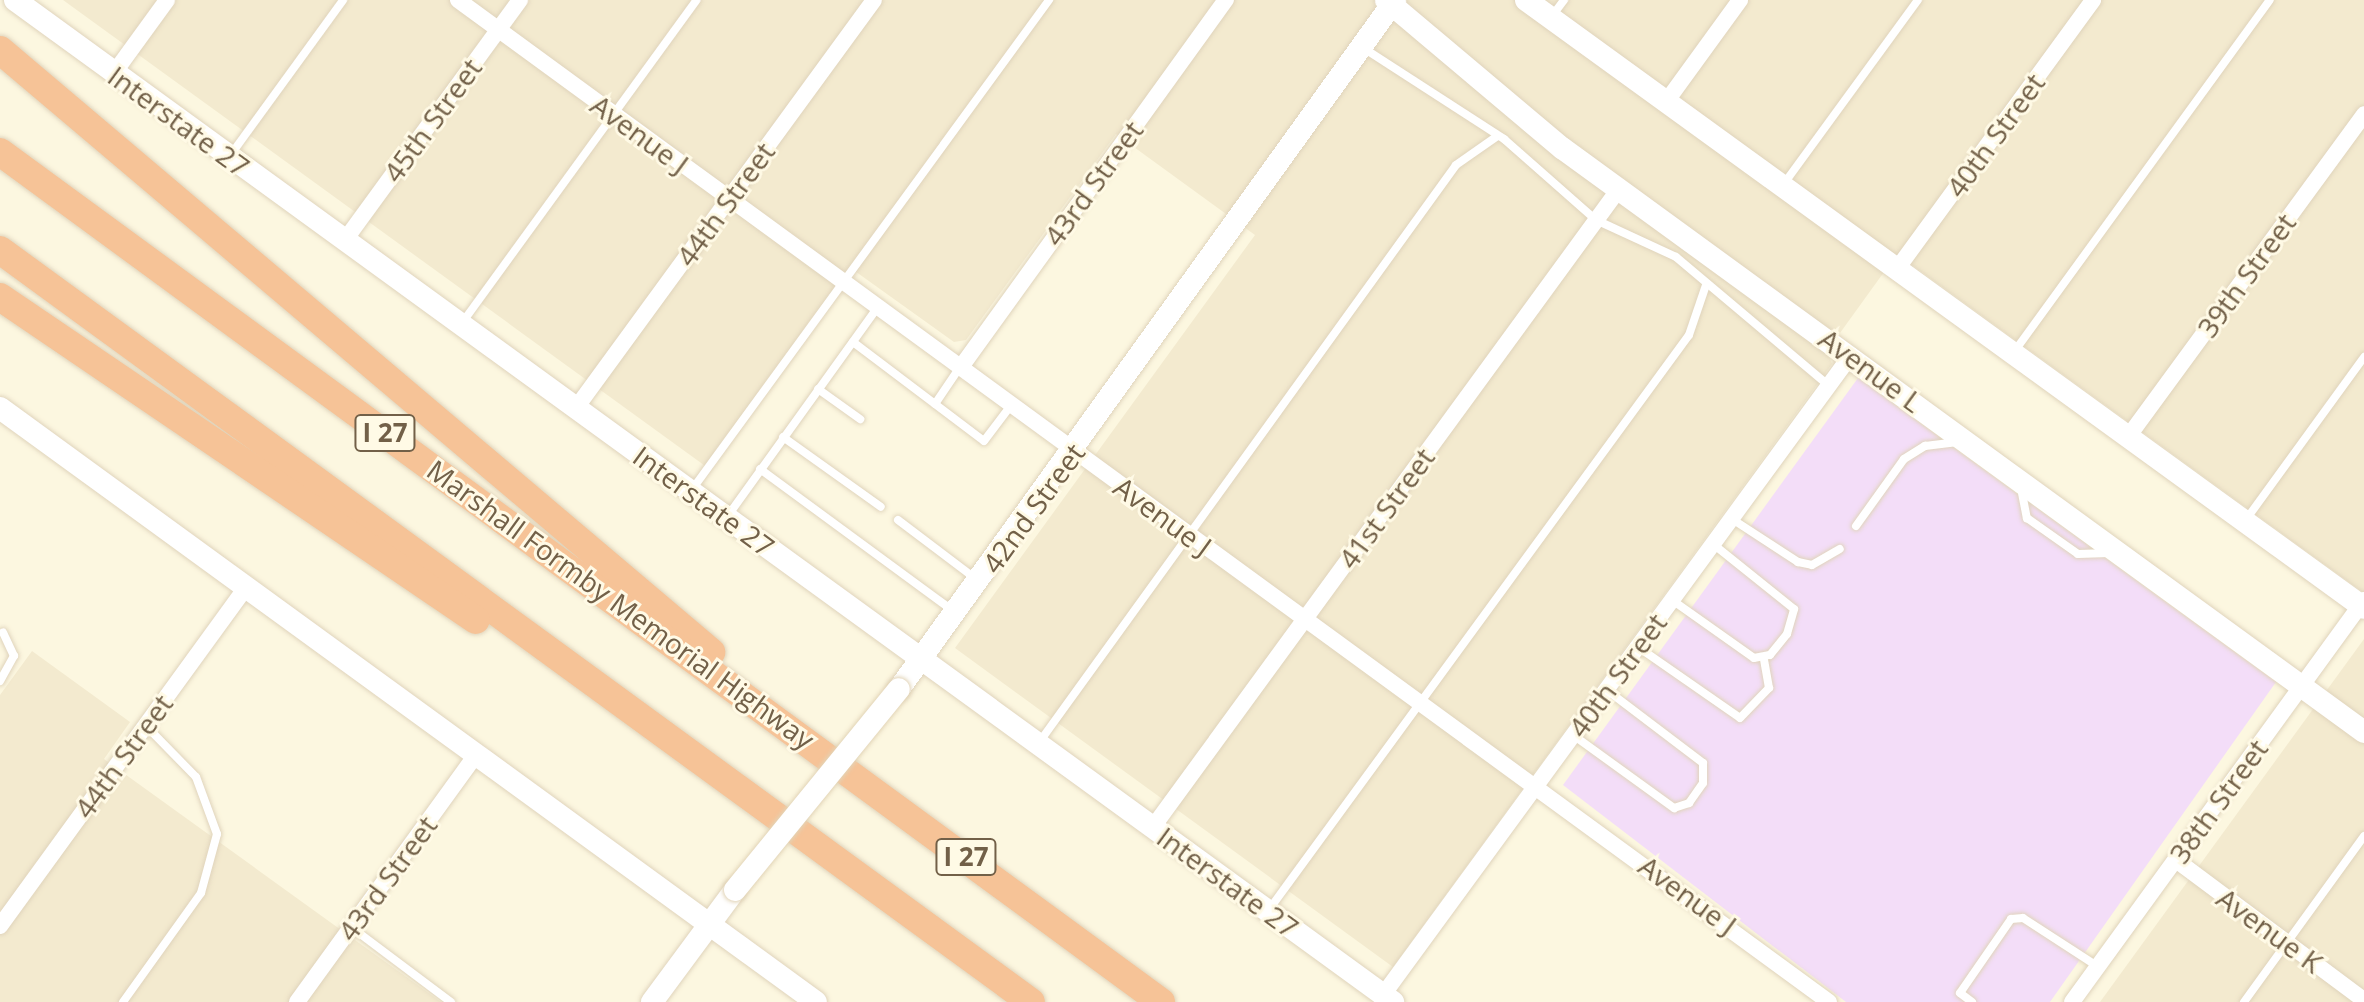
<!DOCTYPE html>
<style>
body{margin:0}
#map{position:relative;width:2364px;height:1002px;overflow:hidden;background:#fcf7e0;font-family:"Open Sans",sans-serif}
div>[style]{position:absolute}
.residential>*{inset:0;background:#f3eacf}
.education>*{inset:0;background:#f3ddf8}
.roads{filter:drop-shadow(0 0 2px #e0d4bc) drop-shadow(0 0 2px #e0d4bc)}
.lane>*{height:8px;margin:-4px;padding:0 4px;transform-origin:4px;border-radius:4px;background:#fff}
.street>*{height:16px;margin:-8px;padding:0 8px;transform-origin:8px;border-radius:8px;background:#fff}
.secondary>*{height:22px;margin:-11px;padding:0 11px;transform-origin:11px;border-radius:11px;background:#fff}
.highway>*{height:28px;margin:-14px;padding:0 14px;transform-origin:14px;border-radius:14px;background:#f6c397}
.bridges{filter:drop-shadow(0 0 2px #e2d4b7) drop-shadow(0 0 2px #e2d4b7)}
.secondary-bridge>*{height:22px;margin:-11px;padding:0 11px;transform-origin:11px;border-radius:11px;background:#fff}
span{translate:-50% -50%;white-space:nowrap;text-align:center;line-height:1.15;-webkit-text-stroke:6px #fffae6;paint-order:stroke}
.shield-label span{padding:2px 6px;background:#fffae6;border:2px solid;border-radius:6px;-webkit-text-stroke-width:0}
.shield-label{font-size:26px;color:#726048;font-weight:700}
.street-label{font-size:28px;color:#726048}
</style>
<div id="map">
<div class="residential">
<i style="clip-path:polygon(63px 0,2364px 0,2364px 593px,1897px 254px,1827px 351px,1832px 364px,1393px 967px,955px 648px,1255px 235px,1116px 134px,966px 340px,954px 342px,852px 269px,708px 468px)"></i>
<i style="clip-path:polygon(2364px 639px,2364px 1002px,2100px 1002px)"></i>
<i style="clip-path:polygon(32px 651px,130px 722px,104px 759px,441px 1002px,0 1002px,0 695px)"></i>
</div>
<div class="education">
<i style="clip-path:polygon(1858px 378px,2276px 682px,2050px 1002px,1846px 1002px,1563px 785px)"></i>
</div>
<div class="roads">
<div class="lane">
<i style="left:1552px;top:16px;width:20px;rotate:-53deg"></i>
<i style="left:1365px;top:49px;width:166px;rotate:32.9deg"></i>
<i style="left:1504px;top:139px;width:123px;rotate:41.4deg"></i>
<i style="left:1596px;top:220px;width:88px;rotate:24.8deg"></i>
<i style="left:1676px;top:257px;width:200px;rotate:40.1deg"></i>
<i style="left:232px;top:153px;width:189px;rotate:-54deg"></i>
<i style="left:1783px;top:185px;width:229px;rotate:-53.9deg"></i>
<i style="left:462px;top:323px;width:399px;rotate:-54deg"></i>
<i style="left:853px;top:342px;width:164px;rotate:37.1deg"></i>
<i style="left:984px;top:441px;width:46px;rotate:-52.9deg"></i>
<i style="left:2014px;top:352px;width:435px;rotate:-54deg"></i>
<i style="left:818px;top:389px;width:52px;rotate:35.5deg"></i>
<i style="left:935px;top:404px;width:45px;rotate:-56deg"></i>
<i style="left:783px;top:437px;width:120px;rotate:35.5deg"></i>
<i style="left:760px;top:469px;width:240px;rotate:36.3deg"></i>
<i style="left:2021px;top:488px;width:31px;rotate:79deg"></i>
<i style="left:2027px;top:518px;width:62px;rotate:35.2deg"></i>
<i style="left:2078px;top:554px;width:31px;rotate:-2deg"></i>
<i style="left:691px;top:491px;width:608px;rotate:-53.9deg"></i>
<i style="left:727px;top:517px;width:259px;rotate:-54.3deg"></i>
<i style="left:1732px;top:519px;width:79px;rotate:33.1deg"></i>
<i style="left:1798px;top:562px;width:14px;rotate:12deg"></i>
<i style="left:1812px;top:565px;width:32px;rotate:-30deg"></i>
<i style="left:898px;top:520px;width:98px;rotate:37.1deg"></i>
<i style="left:2245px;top:521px;width:203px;rotate:-54deg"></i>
<i style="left:1856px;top:526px;width:82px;rotate:-54.4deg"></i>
<i style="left:1904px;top:459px;width:25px;rotate:-32deg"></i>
<i style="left:1925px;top:446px;width:35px;rotate:-7deg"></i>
<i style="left:1672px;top:600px;width:100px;rotate:35.3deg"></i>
<i style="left:1754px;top:658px;width:16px;rotate:-11deg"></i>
<i style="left:1770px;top:655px;width:27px;rotate:-51deg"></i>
<i style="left:1787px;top:634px;width:26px;rotate:-74deg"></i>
<i style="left:1794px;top:609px;width:104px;rotate:-141.3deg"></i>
<i style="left:1638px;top:647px;width:124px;rotate:34.8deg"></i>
<i style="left:1740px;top:718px;width:42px;rotate:-46deg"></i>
<i style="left:1769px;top:688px;width:28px;rotate:-100deg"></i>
<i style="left:0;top:681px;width:29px;rotate:-61deg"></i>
<i style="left:14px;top:656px;width:26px;rotate:-115deg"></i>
<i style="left:1573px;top:735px;width:125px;rotate:35.9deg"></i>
<i style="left:1674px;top:808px;width:16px;rotate:-18deg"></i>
<i style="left:1689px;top:803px;width:24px;rotate:-55deg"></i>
<i style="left:1703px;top:783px;width:20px;rotate:-90deg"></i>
<i style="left:1703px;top:763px;width:121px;rotate:-142.8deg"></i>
<i style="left:1038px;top:744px;width:714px;rotate:-54.17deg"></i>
<i style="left:1456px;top:165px;width:49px;rotate:-35deg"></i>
<i style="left:1268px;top:911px;width:713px;rotate:-53.84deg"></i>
<i style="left:1689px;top:335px;width:53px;rotate:-71.2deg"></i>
<i style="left:351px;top:927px;width:125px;rotate:36.9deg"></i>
<i style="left:123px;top:1002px;width:134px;rotate:-54.4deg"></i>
<i style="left:201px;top:893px;width:61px;rotate:-74.8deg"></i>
<i style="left:217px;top:834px;width:61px;rotate:-110.2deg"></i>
<i style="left:196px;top:777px;width:71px;rotate:-134.4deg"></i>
<i style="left:1972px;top:1002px;width:15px;rotate:-143deg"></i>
<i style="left:1960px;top:993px;width:90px;rotate:-55.4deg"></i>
<i style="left:2011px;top:919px;width:12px;rotate:-5deg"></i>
<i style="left:2023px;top:918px;width:88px;rotate:33deg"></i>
<i style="left:2244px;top:1002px;width:205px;rotate:-54.1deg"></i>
</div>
<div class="street">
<i style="left:458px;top:0;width:1698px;rotate:36.16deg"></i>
<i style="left:114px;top:73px;width:90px;rotate:-54deg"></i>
<i style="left:1666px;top:102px;width:126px;rotate:-54deg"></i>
<i style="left:345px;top:240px;width:297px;rotate:-53.9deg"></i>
<i style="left:1897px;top:269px;width:333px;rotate:-53.9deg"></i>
<i style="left:961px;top:367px;width:453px;rotate:-54.2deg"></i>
<i style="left:576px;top:408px;width:505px;rotate:-53.86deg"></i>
<i style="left:2128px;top:437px;width:400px;rotate:-53.8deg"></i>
<i style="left:1153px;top:827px;width:790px;rotate:-53.86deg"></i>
<i style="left:2176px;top:860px;width:234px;rotate:36.7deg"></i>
<i style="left:0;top:926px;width:419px;rotate:-54deg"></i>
<i style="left:1383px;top:995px;width:793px;rotate:-53.82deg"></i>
<i style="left:297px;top:1002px;width:305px;rotate:-54.1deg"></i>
<i style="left:2072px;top:1002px;width:497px;rotate:-54deg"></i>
</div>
<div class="secondary">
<i style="left:15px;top:0;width:1704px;rotate:36.02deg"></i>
<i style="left:1386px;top:0;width:230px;rotate:40.1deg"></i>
<i style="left:1562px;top:148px;width:992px;rotate:36.06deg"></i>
<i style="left:1526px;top:0;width:1035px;rotate:35.96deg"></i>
<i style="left:0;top:408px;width:1009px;rotate:36.05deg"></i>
<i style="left:899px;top:689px;width:849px;rotate:-54.25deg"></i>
<i style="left:652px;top:1002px;width:139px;rotate:-53.5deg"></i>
</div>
<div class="highway">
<i style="left:0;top:50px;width:932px;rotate:40.25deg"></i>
<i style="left:0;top:152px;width:1439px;rotate:36.21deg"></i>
<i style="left:0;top:250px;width:1276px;rotate:36.11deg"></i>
<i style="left:0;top:297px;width:575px;rotate:34.16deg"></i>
</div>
</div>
<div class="bridges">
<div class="secondary-bridge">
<i style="left:735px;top:890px;width:259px;rotate:-50.8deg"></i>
</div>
</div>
<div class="shield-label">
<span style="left:385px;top:433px">I 27</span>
<span style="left:966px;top:857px">I 27</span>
</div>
<div class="street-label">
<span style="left:432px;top:120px;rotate:-54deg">45th Street</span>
<span style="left:179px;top:121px;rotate:36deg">Interstate 27</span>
<span style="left:640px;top:134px;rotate:36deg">Avenue J</span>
<span style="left:1995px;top:135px;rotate:-54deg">40th Street</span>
<span style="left:1093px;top:183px;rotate:-54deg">43rd Street</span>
<span style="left:725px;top:204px;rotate:-54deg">44th Street</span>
<span style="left:2246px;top:275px;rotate:-54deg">39th Street</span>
<span style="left:1871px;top:370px;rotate:36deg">Avenue L</span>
<span style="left:704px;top:501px;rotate:36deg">Interstate 27</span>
<span style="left:1033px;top:508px;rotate:-54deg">42nd Street</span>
<span style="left:1386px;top:508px;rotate:-54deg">41st Street</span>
<span style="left:1163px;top:516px;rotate:36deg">Avenue J</span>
<span style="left:621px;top:604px;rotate:36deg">Marshall Formby Memorial Highway</span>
<span style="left:1617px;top:675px;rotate:-54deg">40th Street</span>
<span style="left:123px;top:756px;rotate:-54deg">44th Street</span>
<span style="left:2218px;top:801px;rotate:-54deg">38th Street</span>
<span style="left:387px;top:878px;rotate:-54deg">43rd Street</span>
<span style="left:1228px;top:882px;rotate:36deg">Interstate 27</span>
<span style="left:1688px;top:895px;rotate:36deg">Avenue J</span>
<span style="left:2270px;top:930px;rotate:36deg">Avenue K</span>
</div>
</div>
